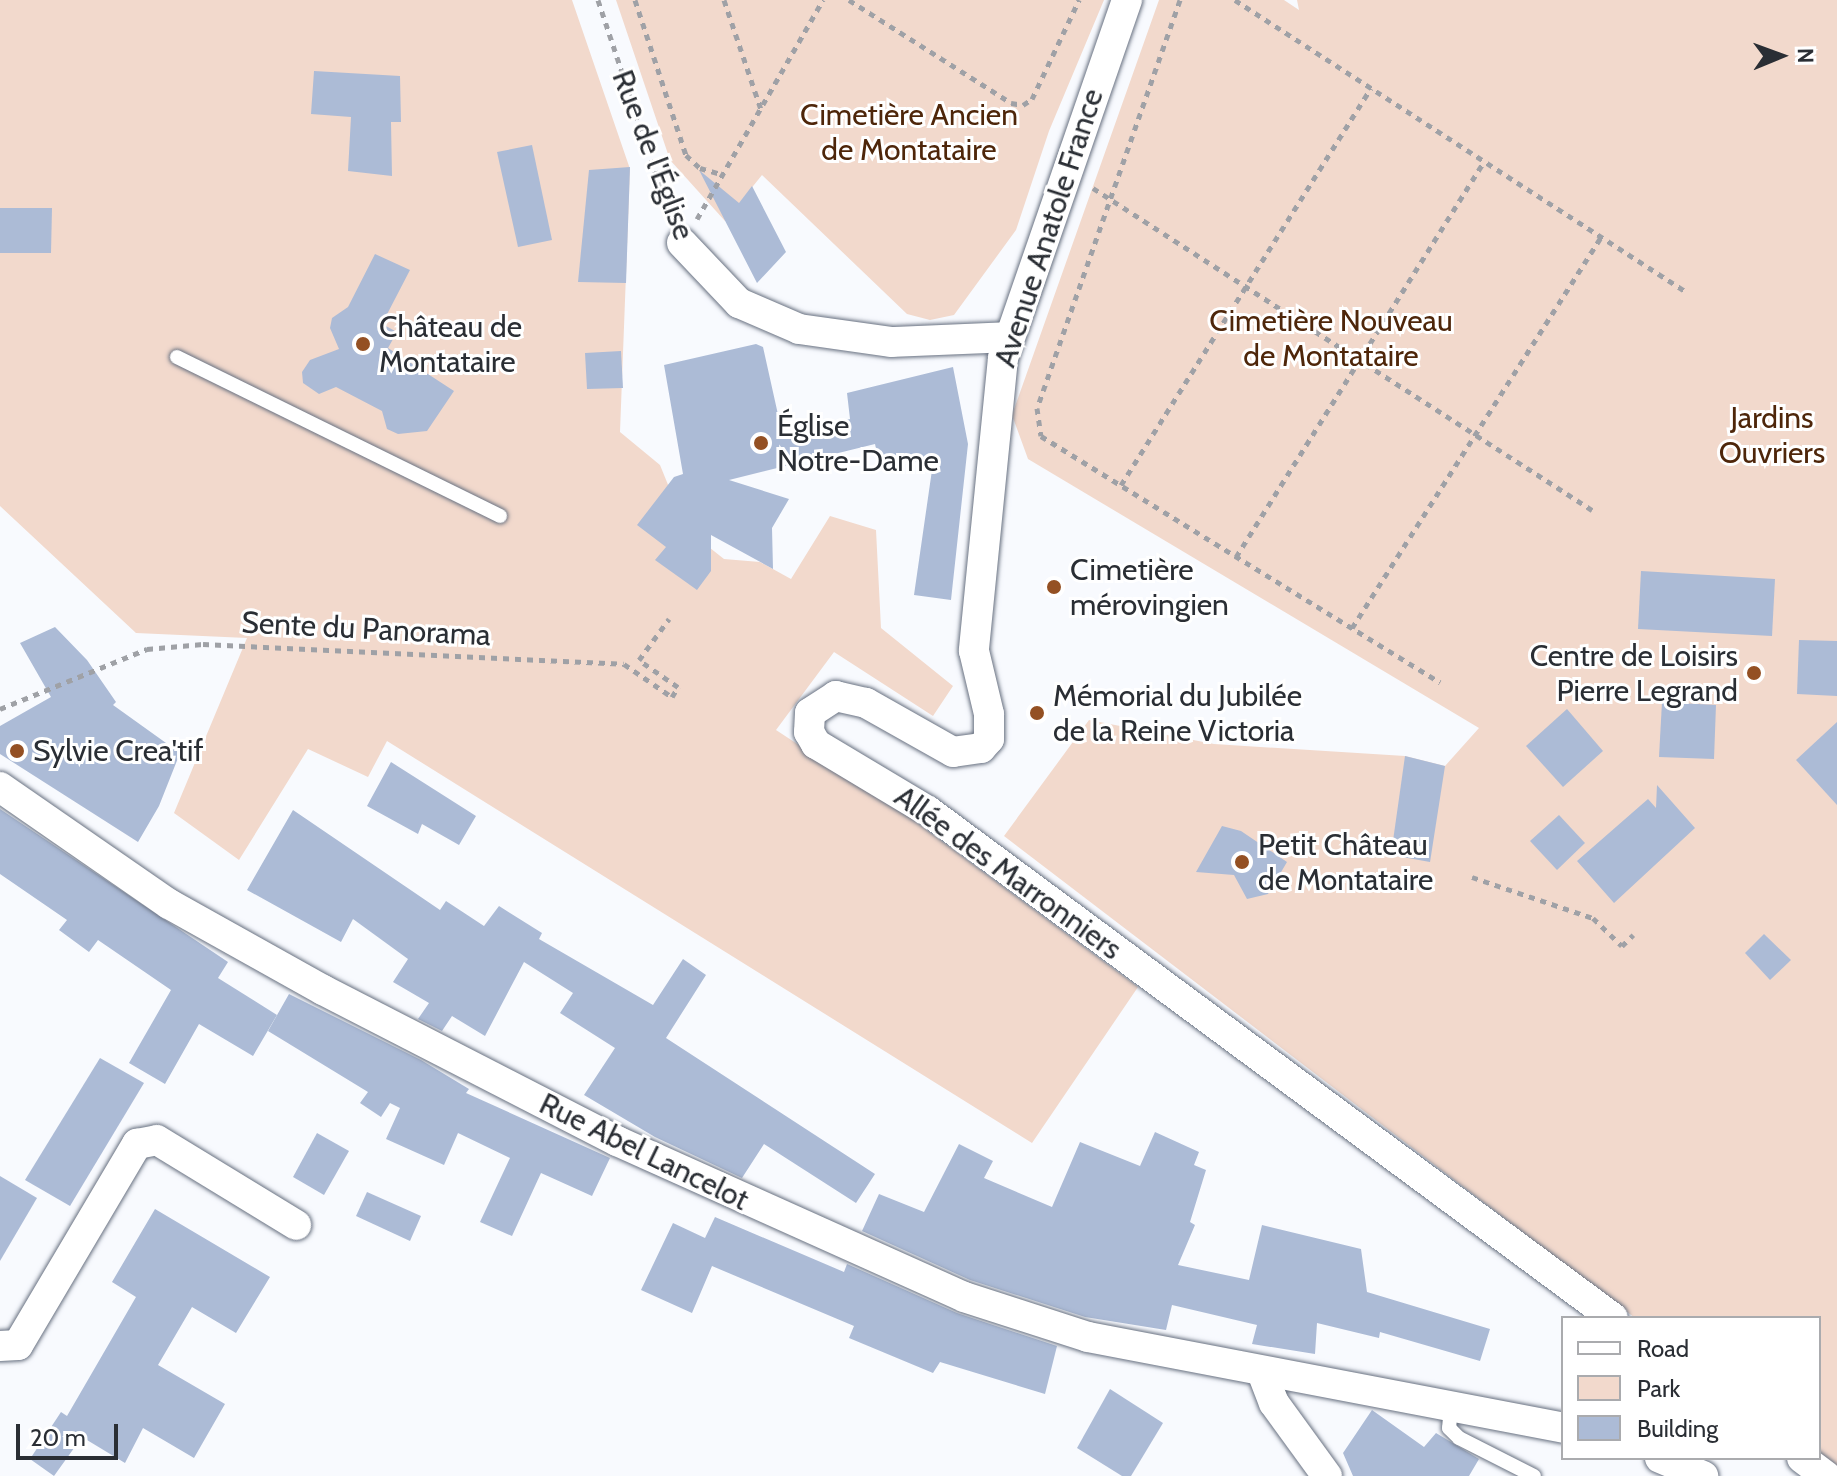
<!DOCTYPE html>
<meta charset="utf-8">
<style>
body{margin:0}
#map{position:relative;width:1837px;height:1476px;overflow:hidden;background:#f8fafe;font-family:Cabin,sans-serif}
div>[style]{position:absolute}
.green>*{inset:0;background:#f2d9cc}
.building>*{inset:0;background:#acbbd6}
.path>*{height:5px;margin-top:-2.5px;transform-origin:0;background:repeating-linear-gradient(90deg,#9fa1a6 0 6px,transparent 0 12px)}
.roads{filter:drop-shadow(0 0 2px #687181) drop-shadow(0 0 2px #687181)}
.service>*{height:14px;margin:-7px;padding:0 7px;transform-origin:7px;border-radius:7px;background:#fff}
.minor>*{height:30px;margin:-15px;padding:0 15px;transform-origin:15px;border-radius:15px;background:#fff}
.dots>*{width:22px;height:22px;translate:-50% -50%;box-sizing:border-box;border:4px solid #fff;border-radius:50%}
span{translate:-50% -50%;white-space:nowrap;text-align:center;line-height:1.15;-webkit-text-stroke:6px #fff;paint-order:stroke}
.park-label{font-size:30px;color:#4e260a}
.street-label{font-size:30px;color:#2a2e34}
.poi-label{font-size:30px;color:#2a2e34}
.left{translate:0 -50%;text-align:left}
.right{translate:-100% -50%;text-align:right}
.legend{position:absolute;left:1561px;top:1316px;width:260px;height:144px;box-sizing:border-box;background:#fff;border:2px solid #aaabae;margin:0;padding:10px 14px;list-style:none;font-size:24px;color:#2a2e34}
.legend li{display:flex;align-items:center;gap:16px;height:40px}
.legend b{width:40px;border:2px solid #aaabae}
.north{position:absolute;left:1741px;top:16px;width:80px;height:80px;-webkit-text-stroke:6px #fff;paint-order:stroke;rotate:89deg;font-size:22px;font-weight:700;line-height:32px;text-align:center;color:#2a2e34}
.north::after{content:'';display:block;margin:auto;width:28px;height:36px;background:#2a2e34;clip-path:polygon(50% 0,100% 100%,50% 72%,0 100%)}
.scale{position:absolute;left:16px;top:1424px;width:102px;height:36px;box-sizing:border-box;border:4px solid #2a2e34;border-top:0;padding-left:10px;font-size:24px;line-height:28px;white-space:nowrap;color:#2a2e34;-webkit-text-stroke:6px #fff;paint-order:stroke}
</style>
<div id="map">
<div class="green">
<i style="clip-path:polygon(0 0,572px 0,630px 169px,620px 432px,660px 465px,686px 529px,724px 559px,760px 562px,791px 579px,830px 516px,876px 530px,881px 628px,953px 686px,933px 716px,834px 652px,776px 730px,916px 822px,1138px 987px,1032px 1143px,387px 741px,368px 777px,308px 749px,239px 860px,174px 813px,247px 638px,136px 633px,0 506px)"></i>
<i style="clip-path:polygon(616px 0,1104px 0,1049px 131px,1016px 230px,954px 315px,930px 320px,907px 314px,762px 175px,725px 221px,670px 160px)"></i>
<i style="clip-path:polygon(1159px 0,1284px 0,1299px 10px,1297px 0,1837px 0,1837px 1472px,1819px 1458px,1819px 1318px,1635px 1318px,1004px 836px,1089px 720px,1214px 744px,1405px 756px,1445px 766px,1479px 728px,1028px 459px,1012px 415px)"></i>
</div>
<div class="building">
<i style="clip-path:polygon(314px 71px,400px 76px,401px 122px,391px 122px,392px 176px,348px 171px,351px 117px,311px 114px)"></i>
<i style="clip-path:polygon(532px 145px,552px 240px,518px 247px,497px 152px)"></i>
<i style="clip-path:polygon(630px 167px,626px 283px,578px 282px,589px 170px)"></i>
<i style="clip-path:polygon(699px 170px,739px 203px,752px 186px,786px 252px,757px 283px)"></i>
<i style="clip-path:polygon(0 208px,52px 208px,51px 253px,0 253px)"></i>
<i style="clip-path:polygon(375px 254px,410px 270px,382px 324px,397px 332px,388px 348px,454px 391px,427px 431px,398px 434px,387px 429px,382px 411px,336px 387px,319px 394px,303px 383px,302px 372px,310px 360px,339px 349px,330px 328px,332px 318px,348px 307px)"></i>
<i style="clip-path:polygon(756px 344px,763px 347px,783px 437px,850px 419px,847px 393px,953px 367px,968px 444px,951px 600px,914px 595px,933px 463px,878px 458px,875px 444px,729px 480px,789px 499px,772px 528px,773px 569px,711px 535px,711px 571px,697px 590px,655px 560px,666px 547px,637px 525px,674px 477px,683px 474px,664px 365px)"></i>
<i style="clip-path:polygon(621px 351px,623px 388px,587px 389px,585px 353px)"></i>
<i style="clip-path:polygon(1641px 571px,1775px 579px,1772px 636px,1638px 629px)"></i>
<i style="clip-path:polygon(55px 627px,87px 660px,116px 702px,113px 705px,180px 753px,159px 806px,138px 842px,0 754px,0 726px,51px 697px,20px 643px)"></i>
<i style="clip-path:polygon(1799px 640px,1837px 641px,1837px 696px,1797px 694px)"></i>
<i style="clip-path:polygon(1662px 702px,1716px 705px,1714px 759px,1659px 757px)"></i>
<i style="clip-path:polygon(1567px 709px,1603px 751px,1563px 787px,1526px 746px)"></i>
<i style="clip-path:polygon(1837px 722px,1837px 805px,1796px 760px)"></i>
<i style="clip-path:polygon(1405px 756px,1445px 766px,1430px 862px,1391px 855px)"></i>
<i style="clip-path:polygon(391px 762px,476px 816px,459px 845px,422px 824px,418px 834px,367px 806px)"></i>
<i style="clip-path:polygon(1657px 785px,1695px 828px,1614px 903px,1577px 861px,1648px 799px,1656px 808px)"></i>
<i style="clip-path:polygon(0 809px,228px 962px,218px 978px,277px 1015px,253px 1056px,199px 1024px,165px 1084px,129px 1063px,171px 990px,98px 940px,89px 952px,59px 930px,67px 920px,0 874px)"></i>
<i style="clip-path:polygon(293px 810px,440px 910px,446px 901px,484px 926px,499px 906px,542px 933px,539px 939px,653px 1005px,683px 959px,706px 975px,666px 1038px,875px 1174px,856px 1203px,764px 1144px,742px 1178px,655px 1137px,584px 1095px,615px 1048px,560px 1013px,573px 993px,524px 962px,485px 1036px,452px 1016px,442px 1031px,418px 1019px,429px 1003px,393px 982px,408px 959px,353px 919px,341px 942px,247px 890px)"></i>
<i style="clip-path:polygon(1559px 815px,1585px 843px,1557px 870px,1530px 841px)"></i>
<i style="clip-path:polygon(1222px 826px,1241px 831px,1287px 862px,1268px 894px,1247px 899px,1234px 875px,1196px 872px)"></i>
<i style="clip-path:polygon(1764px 934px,1791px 960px,1770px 980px,1745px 953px)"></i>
<i style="clip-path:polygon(289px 994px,421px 1060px,469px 1089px,466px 1093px,610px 1158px,592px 1196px,541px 1173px,512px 1236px,480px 1222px,510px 1158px,458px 1133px,444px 1165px,386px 1139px,400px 1108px,390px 1103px,381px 1117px,360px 1103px,368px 1092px,268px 1031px)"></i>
<i style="clip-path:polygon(100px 1058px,144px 1083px,70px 1206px,25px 1180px)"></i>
<i style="clip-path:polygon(1155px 1132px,1199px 1152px,1194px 1165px,1206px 1170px,1190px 1222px,1195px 1225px,1178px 1265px,1249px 1280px,1262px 1225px,1361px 1249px,1367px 1292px,1490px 1329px,1480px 1361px,1380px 1332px,1379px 1338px,1317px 1323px,1315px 1354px,1252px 1344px,1257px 1325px,1172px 1305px,1166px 1330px,1085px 1317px,970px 1280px,862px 1231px,879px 1194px,924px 1212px,959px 1144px,993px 1161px,984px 1178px,1052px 1207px,1080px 1142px,1140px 1166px)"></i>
<i style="clip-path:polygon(317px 1133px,349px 1151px,324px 1195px,293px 1177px)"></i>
<i style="clip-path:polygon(0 1176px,37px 1198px,0 1261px)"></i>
<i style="clip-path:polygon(367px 1192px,421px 1216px,410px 1241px,356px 1216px)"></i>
<i style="clip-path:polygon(155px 1209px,270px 1277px,236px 1333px,192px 1307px,158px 1365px,225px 1404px,194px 1458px,143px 1428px,125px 1463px,82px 1437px,54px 1476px,30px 1459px,61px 1412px,67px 1416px,136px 1297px,112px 1282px)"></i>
<i style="clip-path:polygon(715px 1217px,844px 1272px,847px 1264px,957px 1313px,1057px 1346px,1045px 1394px,940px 1362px,933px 1373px,849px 1338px,854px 1326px,712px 1266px,692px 1313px,641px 1290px,673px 1223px,705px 1238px)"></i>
<i style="clip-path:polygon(1110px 1389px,1163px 1423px,1131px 1476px,1122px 1476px,1077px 1448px)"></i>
<i style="clip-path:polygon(1372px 1410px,1424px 1447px,1436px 1433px,1479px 1459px,1469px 1476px,1353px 1476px,1343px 1453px)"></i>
</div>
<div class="path">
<i style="left:598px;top:0;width:229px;rotate:71.6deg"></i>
<i style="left:635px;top:0;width:163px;rotate:71.8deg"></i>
<i style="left:686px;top:155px;width:19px;rotate:43deg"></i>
<i style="left:700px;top:168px;width:25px;rotate:16deg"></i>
<i style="left:724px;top:0;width:115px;rotate:71.3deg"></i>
<i style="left:849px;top:0;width:192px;rotate:32.4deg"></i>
<i style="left:1011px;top:103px;width:12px;rotate:9deg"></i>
<i style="left:1023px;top:105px;width:11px;rotate:-34deg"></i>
<i style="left:1032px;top:99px;width:110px;rotate:-64.6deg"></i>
<i style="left:1180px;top:0;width:432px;rotate:109.3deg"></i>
<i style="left:1037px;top:408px;width:28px;rotate:82deg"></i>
<i style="left:1041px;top:436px;width:469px;rotate:31.7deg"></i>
<i style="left:1235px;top:0;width:536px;rotate:32.89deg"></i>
<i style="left:1093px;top:188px;width:594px;rotate:32.83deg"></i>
<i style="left:697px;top:219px;width:253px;rotate:-60.1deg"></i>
<i style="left:1121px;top:485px;width:469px;rotate:-57.8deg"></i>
<i style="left:1236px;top:557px;width:467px;rotate:-57.9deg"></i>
<i style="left:1352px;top:628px;width:464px;rotate:-57.5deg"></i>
<i style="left:0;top:709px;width:159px;rotate:-22.2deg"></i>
<i style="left:147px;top:649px;width:56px;rotate:-5.1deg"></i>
<i style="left:203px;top:644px;width:421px;rotate:2.7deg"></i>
<i style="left:624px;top:664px;width:58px;rotate:34.5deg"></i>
<i style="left:672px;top:697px;width:12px;rotate:-59deg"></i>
<i style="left:678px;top:687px;width:47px;rotate:-145.3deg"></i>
<i style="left:639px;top:660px;width:51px;rotate:-53.8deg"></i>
<i style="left:1472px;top:877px;width:128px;rotate:18.7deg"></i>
<i style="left:1593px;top:918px;width:40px;rotate:44deg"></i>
<i style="left:1622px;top:946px;width:16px;rotate:-45deg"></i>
</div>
<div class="roads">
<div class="service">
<i style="left:177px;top:357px;width:360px;rotate:26.2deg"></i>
<i style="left:1451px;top:1406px;width:22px;rotate:95deg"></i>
<i style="left:1449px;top:1428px;width:14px;rotate:45deg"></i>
<i style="left:1459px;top:1438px;width:84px;rotate:26.9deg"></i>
</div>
<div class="minor">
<i style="left:1127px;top:0;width:379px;rotate:109.1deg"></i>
<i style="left:1003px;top:358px;width:294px;rotate:95.7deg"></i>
<i style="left:974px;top:651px;width:65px;rotate:76.6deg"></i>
<i style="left:989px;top:714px;width:25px;rotate:90deg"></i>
<i style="left:989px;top:739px;width:12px;rotate:132deg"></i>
<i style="left:981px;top:748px;width:28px;rotate:172deg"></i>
<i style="left:953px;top:752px;width:100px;rotate:-150.6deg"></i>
<i style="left:866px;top:703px;width:31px;rotate:-167deg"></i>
<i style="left:836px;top:696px;width:31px;rotate:147deg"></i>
<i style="left:810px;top:713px;width:19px;rotate:93deg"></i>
<i style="left:809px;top:732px;width:14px;rotate:60deg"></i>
<i style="left:816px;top:744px;width:131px;rotate:30.9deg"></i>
<i style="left:928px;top:811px;width:852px;rotate:36.51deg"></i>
<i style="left:682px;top:243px;width:83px;rotate:46.5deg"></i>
<i style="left:739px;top:303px;width:65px;rotate:23.4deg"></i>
<i style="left:799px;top:329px;width:94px;rotate:8deg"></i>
<i style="left:892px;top:342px;width:117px;rotate:-2.4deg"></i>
<i style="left:0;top:787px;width:206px;rotate:34.7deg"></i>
<i style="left:169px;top:904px;width:176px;rotate:29.2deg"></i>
<i style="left:323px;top:990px;width:331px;rotate:27.2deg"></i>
<i style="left:617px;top:1141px;width:380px;rotate:24.2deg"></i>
<i style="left:964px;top:1297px;width:130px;rotate:17.9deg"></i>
<i style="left:1088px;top:1337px;width:484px;rotate:10.8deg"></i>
<i style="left:0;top:1346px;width:18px;rotate:-3deg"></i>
<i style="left:18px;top:1345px;width:234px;rotate:-59.4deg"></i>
<i style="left:137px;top:1144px;width:20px;rotate:-11deg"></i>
<i style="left:157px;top:1140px;width:163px;rotate:31.4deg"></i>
<i style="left:1262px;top:1372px;width:33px;rotate:69deg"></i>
<i style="left:1274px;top:1403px;width:90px;rotate:54deg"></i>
<i style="left:1660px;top:1458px;width:47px;rotate:22.7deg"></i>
<i style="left:1802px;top:1458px;width:30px;rotate:37deg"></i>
</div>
</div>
<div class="dots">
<i style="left:363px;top:344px;background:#945023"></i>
<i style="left:761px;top:443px;background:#945023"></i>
<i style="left:1054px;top:587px;background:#945023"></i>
<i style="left:1754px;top:673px;background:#945023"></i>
<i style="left:1037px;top:713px;background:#945023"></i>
<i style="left:17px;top:751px;background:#945023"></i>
<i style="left:1242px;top:862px;background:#945023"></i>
</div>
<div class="park-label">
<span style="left:909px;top:132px">Cimetière Ancien<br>de Montataire</span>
<span style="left:1331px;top:338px">Cimetière Nouveau<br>de Montataire</span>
<span style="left:1772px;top:435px">Jardins<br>Ouvriers</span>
</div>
<div class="street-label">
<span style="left:653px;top:155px;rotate:69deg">Rue de l'Église</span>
<span style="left:1049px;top:228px;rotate:-72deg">Avenue Anatole France</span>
<span style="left:366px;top:629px;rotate:3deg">Sente du Panorama</span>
<span style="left:1008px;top:873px;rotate:36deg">Allée des Marronniers</span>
<span style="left:644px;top:1152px;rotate:26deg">Rue Abel Lancelot</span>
</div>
<div class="poi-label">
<span class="left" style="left:379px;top:344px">Château de<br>Montataire</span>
<span class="left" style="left:777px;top:443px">Église<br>Notre-Dame</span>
<span class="left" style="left:1070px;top:587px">Cimetière<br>mérovingien</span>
<span class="right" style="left:1738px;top:673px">Centre de Loisirs<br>Pierre Legrand</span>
<span class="left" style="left:1053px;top:713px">Mémorial du Jubilée<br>de la Reine Victoria</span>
<span class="left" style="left:33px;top:751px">Sylvie Crea'tif</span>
<span class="left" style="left:1258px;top:862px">Petit Château<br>de Montataire</span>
</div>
<ul class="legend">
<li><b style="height:10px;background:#fff"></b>Road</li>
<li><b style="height:22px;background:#f2d9cc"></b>Park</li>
<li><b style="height:22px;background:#acbbd6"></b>Building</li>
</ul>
<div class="north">N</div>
<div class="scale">20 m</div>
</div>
